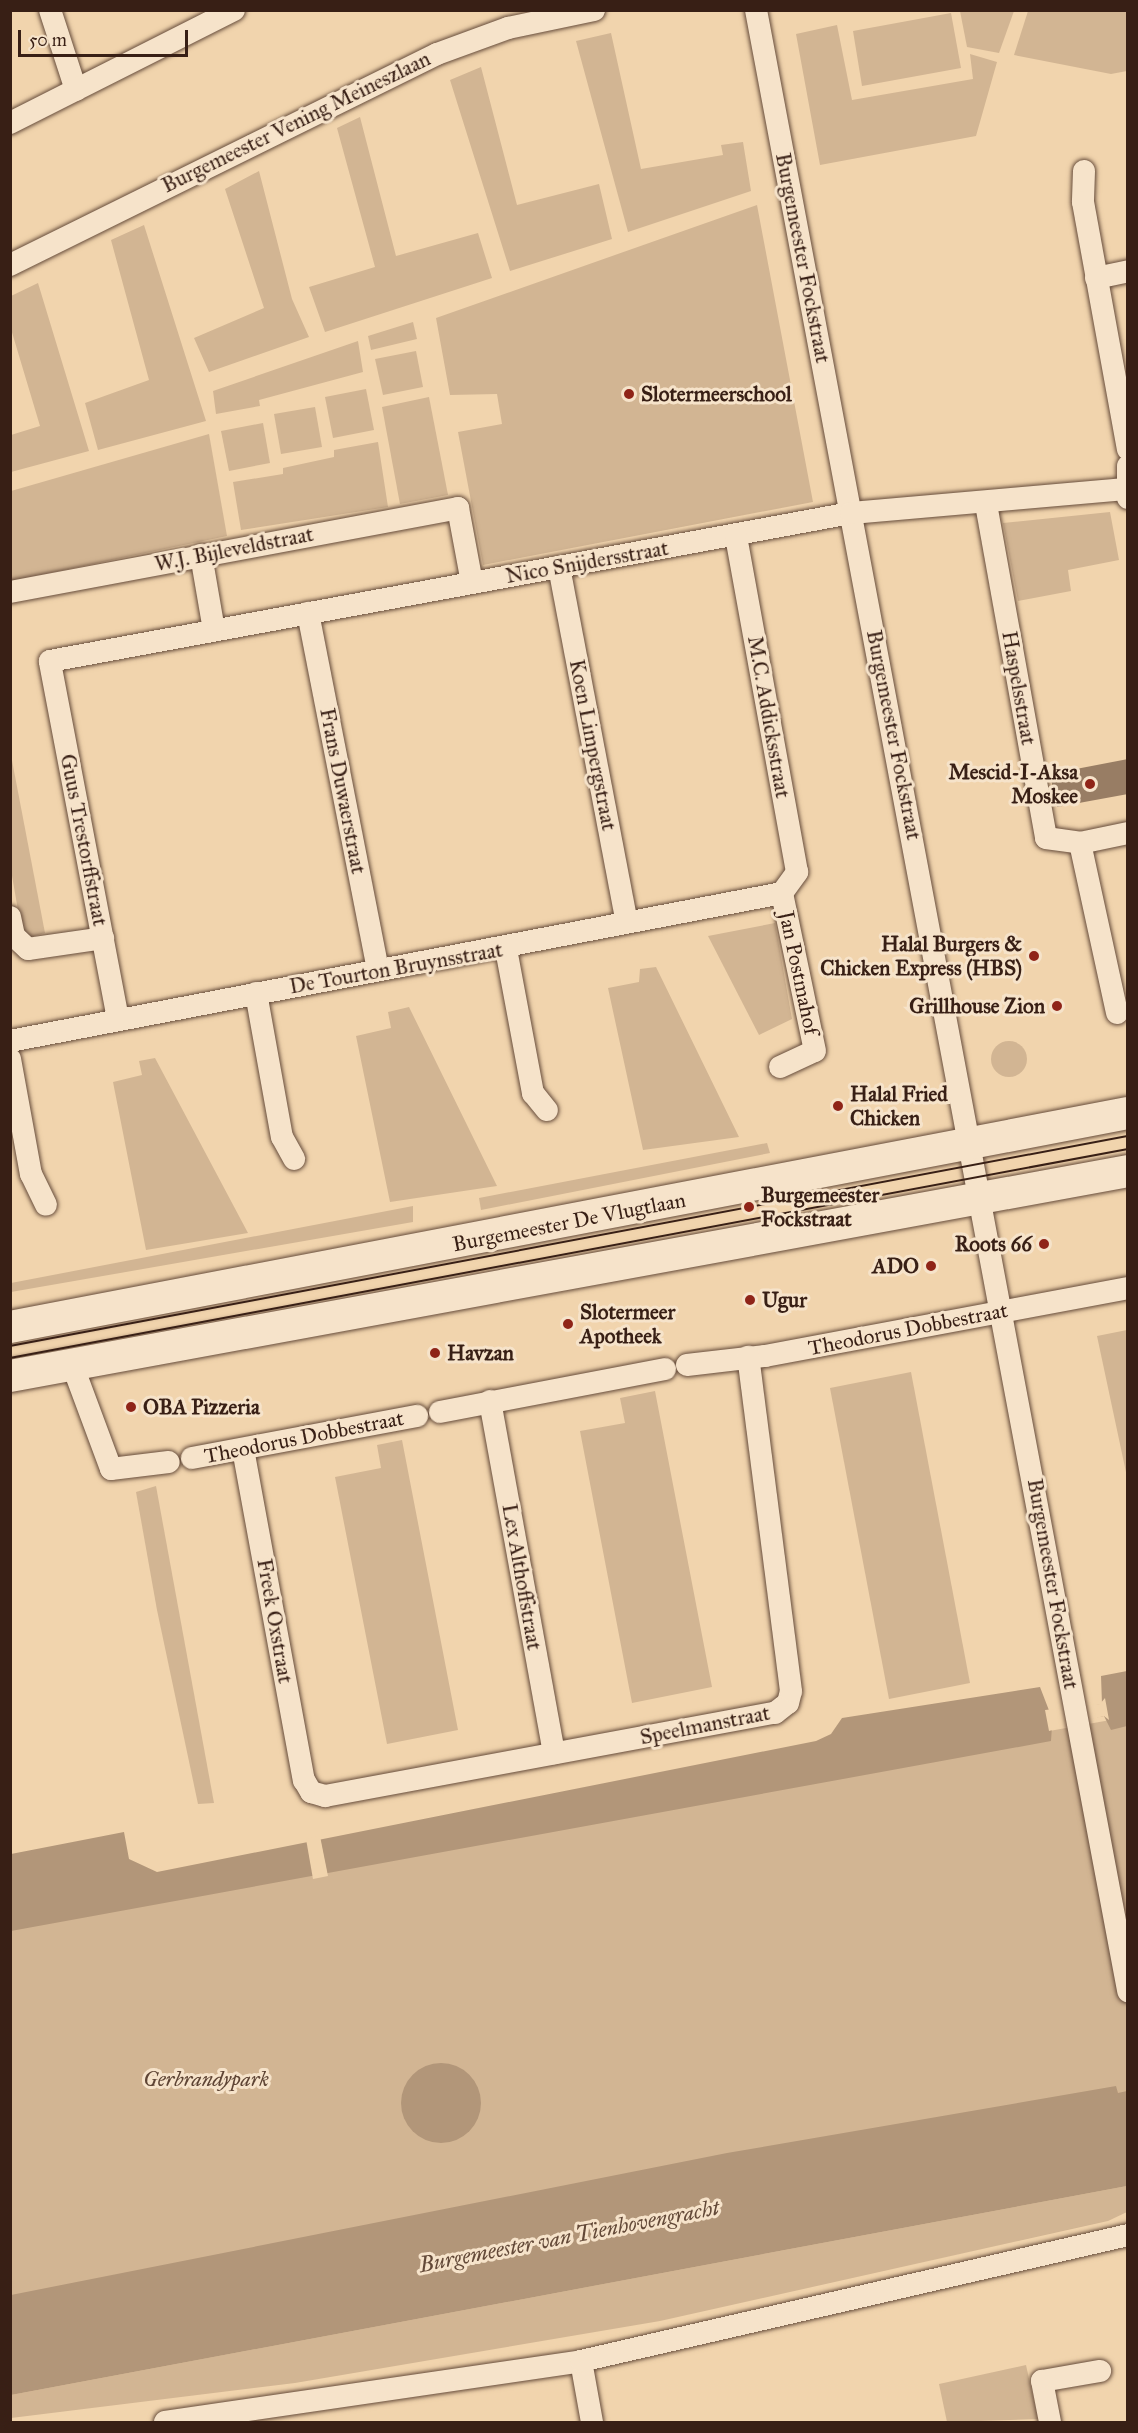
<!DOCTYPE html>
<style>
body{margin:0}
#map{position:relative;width:1138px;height:2433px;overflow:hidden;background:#f1d4ad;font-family:"IM FELL Great Primer",serif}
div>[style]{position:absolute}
.green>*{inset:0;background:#d2b593}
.round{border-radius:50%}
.water>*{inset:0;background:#b29679}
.pier>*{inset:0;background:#f1d4ad}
.building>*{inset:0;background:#987d64}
.roads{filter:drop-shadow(0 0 2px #664c3b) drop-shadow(0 0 2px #664c3b)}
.street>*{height:22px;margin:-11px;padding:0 11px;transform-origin:11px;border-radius:11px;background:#f6e3ca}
.secondary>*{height:32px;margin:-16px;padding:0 16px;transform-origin:16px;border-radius:16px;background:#f6e3ca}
.tram>*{height:1.5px;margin:-0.75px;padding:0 0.75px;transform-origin:0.75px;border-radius:0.75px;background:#381f15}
.dots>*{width:16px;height:16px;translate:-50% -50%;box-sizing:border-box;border:3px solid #f6e3ca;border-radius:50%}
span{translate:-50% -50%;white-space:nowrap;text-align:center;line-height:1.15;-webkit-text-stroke:6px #f6e3ca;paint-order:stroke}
.street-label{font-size:21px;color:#381f15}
.poi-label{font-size:21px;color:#381f15;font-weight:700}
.left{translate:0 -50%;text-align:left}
.right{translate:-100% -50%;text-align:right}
.park-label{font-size:21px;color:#5e4434;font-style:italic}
.water-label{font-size:22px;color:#634938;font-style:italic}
.frame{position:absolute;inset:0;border:12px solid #381f15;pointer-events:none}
.scale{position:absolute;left:18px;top:30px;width:170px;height:27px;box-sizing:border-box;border:3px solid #381f15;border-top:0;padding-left:8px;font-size:18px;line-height:21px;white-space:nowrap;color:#381f15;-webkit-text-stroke:4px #f6e3ca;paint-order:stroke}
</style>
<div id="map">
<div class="green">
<i style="clip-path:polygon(960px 11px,1014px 11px,999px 53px,967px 47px)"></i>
<i style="clip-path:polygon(1028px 11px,1127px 11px,1127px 71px,1111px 74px,1014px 55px)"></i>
<i style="clip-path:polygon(951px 13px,961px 68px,862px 86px,853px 31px)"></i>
<i style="clip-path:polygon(837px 25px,852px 100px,973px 79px,970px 54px,997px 62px,976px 136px,820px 165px,796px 34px)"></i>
<i style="clip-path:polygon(611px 33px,641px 169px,723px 155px,721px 145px,743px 142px,751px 191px,628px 232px,576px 41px)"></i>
<i style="clip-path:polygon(481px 67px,517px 205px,599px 184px,612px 239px,510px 271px,450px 80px)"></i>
<i style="clip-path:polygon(360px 117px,396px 256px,478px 233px,492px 278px,325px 332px,309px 287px,375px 267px,337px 128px)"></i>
<i style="clip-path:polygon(259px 171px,292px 299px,309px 337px,209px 372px,194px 338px,264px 308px,225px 189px)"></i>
<i style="clip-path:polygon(757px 205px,813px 502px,483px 565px,458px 432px,502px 424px,497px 394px,450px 395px,436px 318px)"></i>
<i style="clip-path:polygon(144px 225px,206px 421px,98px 450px,85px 403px,149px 380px,111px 240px)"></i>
<i style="clip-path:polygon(38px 283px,89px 451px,11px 472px,11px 435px,40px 426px,11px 329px,11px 296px)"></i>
<i style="clip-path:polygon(413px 322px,417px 339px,371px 350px,368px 336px)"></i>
<i style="clip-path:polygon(358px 341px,363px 372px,259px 400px,260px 406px,216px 414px,213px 391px)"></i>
<i style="clip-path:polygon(416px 351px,423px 387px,383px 395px,375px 359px)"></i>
<i style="clip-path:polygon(366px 389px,374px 430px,333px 438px,325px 397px)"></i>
<i style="clip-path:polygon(429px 397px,448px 495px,400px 504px,382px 407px)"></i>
<i style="clip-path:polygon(315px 407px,322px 447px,281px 454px,274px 414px)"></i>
<i style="clip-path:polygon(263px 423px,270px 463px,229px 471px,221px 431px)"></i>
<i style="clip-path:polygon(209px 434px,227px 536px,11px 581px,11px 491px)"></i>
<i style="clip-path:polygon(378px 442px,388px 507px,241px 530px,233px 482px,283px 474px,283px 468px,334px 457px,334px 450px)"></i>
<i style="clip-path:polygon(1110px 512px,1119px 560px,1068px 570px,1071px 591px,1018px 601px,1003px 523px)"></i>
<i style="clip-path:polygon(10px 750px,45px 933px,23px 939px,11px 870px)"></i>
<i style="clip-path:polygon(775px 923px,792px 1019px,759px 1035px,708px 936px)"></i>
<i style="clip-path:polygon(656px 967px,739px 1137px,643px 1150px,608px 988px,639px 982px,640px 969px)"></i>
<i style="clip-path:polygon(409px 1007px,497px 1186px,390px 1202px,356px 1036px,391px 1028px,388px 1012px)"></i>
<i class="round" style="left:991px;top:1041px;width:36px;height:36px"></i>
<i style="clip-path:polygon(155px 1058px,248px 1233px,146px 1250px,113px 1082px,142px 1075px,139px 1061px)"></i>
<i style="clip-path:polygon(767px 1143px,770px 1153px,481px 1210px,479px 1198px)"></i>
<i style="clip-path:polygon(413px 1206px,413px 1222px,11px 1292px,11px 1283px)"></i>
<i style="clip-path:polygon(1127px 1330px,1128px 1330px,1127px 1477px,1097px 1336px)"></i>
<i style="clip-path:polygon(911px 1372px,970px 1683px,889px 1699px,830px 1388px)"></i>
<i style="clip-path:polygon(655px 1391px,712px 1687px,632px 1703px,580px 1431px,625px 1423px,620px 1398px)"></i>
<i style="clip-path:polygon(402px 1440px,458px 1730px,387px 1744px,335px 1477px,381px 1468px,377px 1445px)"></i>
<i style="clip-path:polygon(156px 1486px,214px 1803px,198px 1804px,157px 1610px,136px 1492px)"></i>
<i style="clip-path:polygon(1127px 1717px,1127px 2098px,11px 2312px,11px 1918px)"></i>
<i style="clip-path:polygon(1127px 2186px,1127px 2212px,1108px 2221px,660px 2321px,295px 2383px,11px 2418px,11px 2395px)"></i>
<i style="clip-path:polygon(1026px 2365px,1038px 2419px,947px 2422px,939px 2384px)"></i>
</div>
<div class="water">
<i style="clip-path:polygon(1127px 1671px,1127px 1726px,1111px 1730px,1104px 1716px,1052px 1726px,1051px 1741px,11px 1931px,11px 1854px,124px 1832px,129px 1859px,157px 1872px,816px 1741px,831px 1734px,842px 1718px,1040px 1687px,1050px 1713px,1102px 1704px,1101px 1676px)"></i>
<i class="round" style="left:401px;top:2063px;width:80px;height:80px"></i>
<i style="clip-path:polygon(1116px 2086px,1118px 2093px,1127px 2091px,1127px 2186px,11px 2395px,11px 2295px,727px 2153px)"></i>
</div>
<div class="pier">
<i style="clip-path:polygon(1105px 1698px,1109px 1720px,1104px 1716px,1049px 1731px,1045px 1710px,1100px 1704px)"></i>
<i style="clip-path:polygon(320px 1836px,328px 1876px,313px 1879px,306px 1839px)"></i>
</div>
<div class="building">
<i style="clip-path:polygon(1128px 759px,1128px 794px,1057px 807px,1050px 774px)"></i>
</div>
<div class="roads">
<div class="street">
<i style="left:50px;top:10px;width:84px;rotate:72deg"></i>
<i style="left:756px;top:10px;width:2016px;rotate:79.36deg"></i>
<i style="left:10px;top:123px;width:251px;rotate:-26.8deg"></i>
<i style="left:1084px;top:171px;width:31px;rotate:92deg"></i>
<i style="left:1083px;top:202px;width:251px;rotate:79.7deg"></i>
<i style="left:10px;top:265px;width:476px;rotate:-26.3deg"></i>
<i style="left:437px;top:54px;width:76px;rotate:-20.1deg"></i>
<i style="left:508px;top:28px;width:88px;rotate:-11.8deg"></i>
<i style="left:1096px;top:278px;width:33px;rotate:-12deg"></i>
<i style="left:1128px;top:466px;width:32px;rotate:90deg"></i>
<i style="left:986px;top:504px;width:339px;rotate:79.8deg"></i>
<i style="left:1046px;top:838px;width:34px;rotate:8deg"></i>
<i style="left:1080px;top:843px;width:49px;rotate:-11.8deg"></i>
<i style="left:201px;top:555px;width:76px;rotate:80.2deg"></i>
<i style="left:559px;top:567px;width:361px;rotate:79.2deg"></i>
<i style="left:10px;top:592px;width:456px;rotate:-10.6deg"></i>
<i style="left:458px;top:508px;width:76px;rotate:79.4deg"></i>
<i style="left:308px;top:613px;width:363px;rotate:78.9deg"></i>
<i style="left:1080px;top:843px;width:174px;rotate:77.7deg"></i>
<i style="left:10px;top:917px;width:19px;rotate:78deg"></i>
<i style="left:14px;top:936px;width:19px;rotate:43deg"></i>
<i style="left:28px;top:949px;width:76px;rotate:-8.3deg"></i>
<i style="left:506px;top:949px;width:147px;rotate:79.4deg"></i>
<i style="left:533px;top:1093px;width:22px;rotate:51deg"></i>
<i style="left:256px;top:993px;width:146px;rotate:79.8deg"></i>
<i style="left:282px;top:1137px;width:25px;rotate:61deg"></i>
<i style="left:118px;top:1019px;width:364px;rotate:-100.8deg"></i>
<i style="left:50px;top:661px;width:815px;rotate:-10.47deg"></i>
<i style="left:851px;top:513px;width:276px;rotate:-5deg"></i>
<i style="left:10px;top:1041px;width:786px;rotate:-10.85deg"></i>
<i style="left:782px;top:893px;width:26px;rotate:-54deg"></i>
<i style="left:797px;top:872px;width:342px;rotate:-100.3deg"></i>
<i style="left:10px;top:1059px;width:117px;rotate:79.7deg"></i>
<i style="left:31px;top:1174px;width:34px;rotate:64deg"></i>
<i style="left:780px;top:1067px;width:38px;rotate:-25deg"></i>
<i style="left:815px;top:1051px;width:161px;rotate:-101.8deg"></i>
<i style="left:72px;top:1364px;width:112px;rotate:69.6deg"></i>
<i style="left:111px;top:1469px;width:58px;rotate:-6.9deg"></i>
<i style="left:687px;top:1365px;width:79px;rotate:-6.6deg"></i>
<i style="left:765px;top:1356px;width:369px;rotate:-10.6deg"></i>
<i style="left:490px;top:1401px;width:358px;rotate:79.7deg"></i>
<i style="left:440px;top:1412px;width:229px;rotate:-10.8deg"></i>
<i style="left:243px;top:1449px;width:337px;rotate:79.6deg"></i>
<i style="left:304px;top:1780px;width:14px;rotate:60deg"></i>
<i style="left:311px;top:1792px;width:15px;rotate:16deg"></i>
<i style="left:325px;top:1796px;width:458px;rotate:-10.5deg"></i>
<i style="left:775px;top:1713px;width:16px;rotate:-38deg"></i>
<i style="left:788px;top:1703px;width:12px;rotate:-76deg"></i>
<i style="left:791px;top:1691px;width:337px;rotate:-97.3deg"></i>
<i style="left:192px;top:1458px;width:229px;rotate:-10.6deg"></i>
<i style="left:581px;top:2361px;width:62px;rotate:79.8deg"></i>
<i style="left:165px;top:2422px;width:420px;rotate:-8.3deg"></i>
<i style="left:581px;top:2361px;width:561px;rotate:-12.97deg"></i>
<i style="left:1050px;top:2422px;width:42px;rotate:-101deg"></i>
<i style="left:1042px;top:2381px;width:59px;rotate:-9.8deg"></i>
</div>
<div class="secondary">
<i style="left:10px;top:1327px;width:1138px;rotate:-10.84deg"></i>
<i style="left:10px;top:1376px;width:1137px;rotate:-10.39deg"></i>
</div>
</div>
<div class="tram">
<i style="left:10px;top:1346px;width:1138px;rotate:-10.64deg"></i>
<i style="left:10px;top:1358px;width:1137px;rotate:-10.59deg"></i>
</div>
<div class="dots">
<i style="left:629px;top:394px;background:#8f2418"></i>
<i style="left:1090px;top:784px;background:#8f2418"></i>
<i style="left:1034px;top:956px;background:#8f2418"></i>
<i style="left:1057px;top:1006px;background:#8f2418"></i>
<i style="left:838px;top:1106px;background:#8f2418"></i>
<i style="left:749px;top:1207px;background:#8f2418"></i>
<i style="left:1044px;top:1244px;background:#8f2418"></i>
<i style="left:931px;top:1266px;background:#8f2418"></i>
<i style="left:750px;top:1300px;background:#8f2418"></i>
<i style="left:568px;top:1324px;background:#8f2418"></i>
<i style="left:435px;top:1353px;background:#8f2418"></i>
<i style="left:131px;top:1407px;background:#8f2418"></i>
</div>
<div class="street-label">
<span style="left:296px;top:122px;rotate:-26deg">Burgemeester Vening Meineszlaan</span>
<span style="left:803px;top:258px;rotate:79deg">Burgemeester Fockstraat</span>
<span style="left:234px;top:549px;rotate:-11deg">W.J. Bijleveldstraat</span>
<span style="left:587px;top:562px;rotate:-10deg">Nico Snijdersstraat</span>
<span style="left:1019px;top:688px;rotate:80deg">Haspelsstraat</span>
<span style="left:769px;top:717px;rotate:80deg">M.C. Addicksstraat</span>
<span style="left:894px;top:735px;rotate:79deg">Burgemeester Fockstraat</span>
<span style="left:593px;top:745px;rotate:79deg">Koen Limpergstraat</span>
<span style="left:343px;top:791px;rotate:79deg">Frans Duwaerstraat</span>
<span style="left:84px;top:840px;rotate:79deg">Guus Trestorffstraat</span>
<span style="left:396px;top:968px;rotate:-10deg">De Tourton Bruynsstraat</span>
<span style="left:799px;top:973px;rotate:78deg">Jan Postmahof</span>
<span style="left:569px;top:1222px;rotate:-11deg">Burgemeester De Vlugtlaan</span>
<span style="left:908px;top:1329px;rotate:-11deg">Theodorus Dobbestraat</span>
<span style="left:304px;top:1437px;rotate:-11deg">Theodorus Dobbestraat</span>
<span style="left:522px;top:1577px;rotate:80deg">Lex Althoffstraat</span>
<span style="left:1053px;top:1584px;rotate:80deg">Burgemeester Fockstraat</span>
<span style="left:275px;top:1621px;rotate:80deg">Freek Oxstraat</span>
<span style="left:705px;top:1725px;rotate:-11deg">Speelmanstraat</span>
</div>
<div class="poi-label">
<span class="left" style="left:641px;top:394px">Slotermeerschool</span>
<span class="right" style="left:1078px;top:784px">Mescid-I-Aksa<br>Moskee</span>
<span class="right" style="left:1022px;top:956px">Halal Burgers &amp;<br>Chicken Express (HBS)</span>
<span class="right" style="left:1045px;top:1006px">Grillhouse Zion</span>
<span class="left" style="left:850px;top:1106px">Halal Fried<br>Chicken</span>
<span class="left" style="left:761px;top:1207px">Burgemeester<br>Fockstraat</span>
<span class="right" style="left:1032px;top:1244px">Roots 66</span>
<span class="right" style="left:919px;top:1266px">ADO</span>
<span class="left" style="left:762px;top:1300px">Ugur</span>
<span class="left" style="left:580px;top:1324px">Slotermeer<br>Apotheek</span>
<span class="left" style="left:447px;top:1353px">Havzan</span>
<span class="left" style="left:143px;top:1407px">OBA Pizzeria</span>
</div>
<div class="park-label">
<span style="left:206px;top:2079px">Gerbrandypark</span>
</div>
<div class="water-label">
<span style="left:569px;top:2236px;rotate:-11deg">Burgemeester van Tienhovengracht</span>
</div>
<div class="frame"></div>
<div class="scale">50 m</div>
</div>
